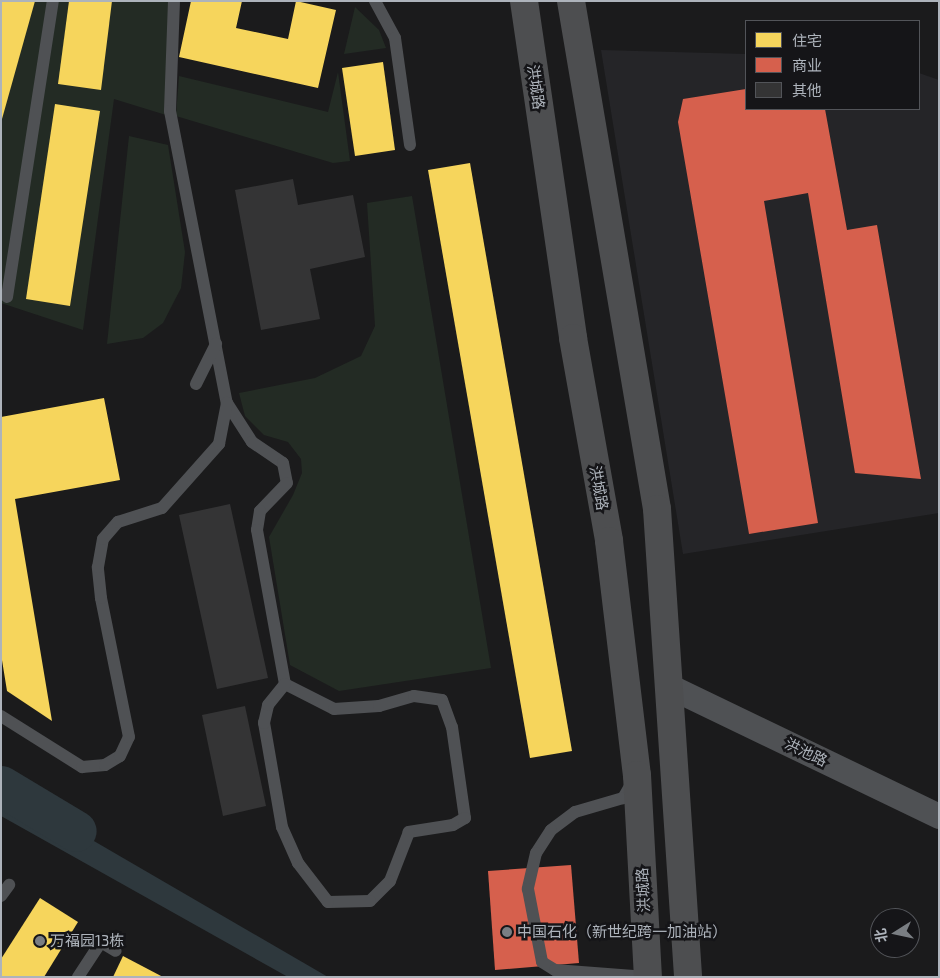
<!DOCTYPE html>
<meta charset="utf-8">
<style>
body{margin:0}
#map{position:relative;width:940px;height:978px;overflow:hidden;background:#1b1b1c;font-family:"Exo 2","Noto Sans SC",sans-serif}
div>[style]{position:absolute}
.built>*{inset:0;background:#252528}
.green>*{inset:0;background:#232b24}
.water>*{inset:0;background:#2e383d}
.homes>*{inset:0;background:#f6d55c}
.shops>*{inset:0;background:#d6604d}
.river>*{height:41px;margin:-20.5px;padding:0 20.5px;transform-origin:20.5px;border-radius:20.5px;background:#2e383d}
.building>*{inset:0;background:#343435}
.service>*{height:12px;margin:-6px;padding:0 6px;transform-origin:6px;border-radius:6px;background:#4f5154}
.minor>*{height:25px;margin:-12.5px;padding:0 12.5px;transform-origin:12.5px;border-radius:12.5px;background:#4f5154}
.trunk>*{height:28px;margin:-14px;padding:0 14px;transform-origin:14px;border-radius:14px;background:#4d4e50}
.dots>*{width:14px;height:14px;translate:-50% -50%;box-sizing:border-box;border:2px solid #151518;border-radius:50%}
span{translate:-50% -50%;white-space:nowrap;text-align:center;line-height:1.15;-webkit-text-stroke:5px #151518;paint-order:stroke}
.street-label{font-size:15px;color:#adb3bb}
.poi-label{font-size:15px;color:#adb3bb}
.left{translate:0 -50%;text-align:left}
.frame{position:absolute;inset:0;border:2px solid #adb3bb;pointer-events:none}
.legend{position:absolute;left:745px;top:20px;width:175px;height:90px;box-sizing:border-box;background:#151518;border:1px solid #525459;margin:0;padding:6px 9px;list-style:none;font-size:15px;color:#adb3bb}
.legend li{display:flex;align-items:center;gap:10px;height:25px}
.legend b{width:25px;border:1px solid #525459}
.north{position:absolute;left:870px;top:908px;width:50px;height:50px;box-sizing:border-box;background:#151518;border:1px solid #525459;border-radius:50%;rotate:260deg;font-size:14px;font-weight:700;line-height:20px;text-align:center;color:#adb3bb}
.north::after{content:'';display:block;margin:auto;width:18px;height:22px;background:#7a7e83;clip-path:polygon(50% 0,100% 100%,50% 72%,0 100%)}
</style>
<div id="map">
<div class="built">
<i style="clip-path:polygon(601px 50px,746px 54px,746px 109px,919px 109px,919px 73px,939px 80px,939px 513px,683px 554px)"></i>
</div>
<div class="green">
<i style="clip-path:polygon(1px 1px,170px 1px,166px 115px,114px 99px,83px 330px,1px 303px)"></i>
<i style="clip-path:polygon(355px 7px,379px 30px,386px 48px,344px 54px)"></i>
<i style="clip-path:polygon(338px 72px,350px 161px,333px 163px,176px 116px,179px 76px,328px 112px)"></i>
<i style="clip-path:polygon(129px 136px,168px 145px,185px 252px,181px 288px,163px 323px,143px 338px,107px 344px)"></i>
<i style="clip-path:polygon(412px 196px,491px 668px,339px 691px,290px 665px,269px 537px,293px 495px,302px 473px,301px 459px,288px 442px,264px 435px,245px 416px,239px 393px,315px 378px,361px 356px,375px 326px,367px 203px)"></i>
</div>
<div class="water">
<i style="clip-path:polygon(1px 787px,328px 977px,288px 977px,1px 816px)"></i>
</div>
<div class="homes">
<i style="clip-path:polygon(1px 1px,35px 1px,2px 119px,1px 119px)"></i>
<i style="clip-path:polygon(69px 1px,112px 1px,101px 90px,58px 84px)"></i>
<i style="clip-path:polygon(191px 1px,242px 1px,236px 28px,288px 39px,296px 1px,336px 10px,318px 88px,179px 57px)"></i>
<i style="clip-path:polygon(383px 62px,395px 150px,355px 156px,342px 68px)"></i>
<i style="clip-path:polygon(55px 104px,100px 111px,70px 306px,26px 299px)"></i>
<i style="clip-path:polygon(470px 163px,572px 751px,530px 758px,428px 170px)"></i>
<i style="clip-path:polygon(104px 398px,120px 480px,15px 499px,52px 721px,7px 691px,1px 654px,1px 417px)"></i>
<i style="clip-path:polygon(40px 898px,78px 922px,44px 977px,1px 977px,1px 959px)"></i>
<i style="clip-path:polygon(123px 956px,163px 977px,113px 977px)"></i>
</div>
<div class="shops">
<i style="clip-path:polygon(746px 89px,746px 109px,825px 109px,847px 230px,877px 225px,921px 479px,855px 473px,808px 193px,764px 201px,818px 523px,749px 534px,678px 122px,683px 99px)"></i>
<i style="clip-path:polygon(571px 865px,579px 963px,495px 970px,488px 871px)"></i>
</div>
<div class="river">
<i style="left:1px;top:786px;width:87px;rotate:31deg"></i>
</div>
<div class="building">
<i style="clip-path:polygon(293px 179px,298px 205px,353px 195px,365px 257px,310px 269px,320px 319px,261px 330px,235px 190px)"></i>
<i style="clip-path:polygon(230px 504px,268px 678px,217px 689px,179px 515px)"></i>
<i style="clip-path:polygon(245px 706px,266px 806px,223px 816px,202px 715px)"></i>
</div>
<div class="service">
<i style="left:174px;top:1px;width:110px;rotate:92.1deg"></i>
<i style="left:170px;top:111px;width:298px;rotate:79deg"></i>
<i style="left:227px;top:403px;width:46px;rotate:57.3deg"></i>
<i style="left:252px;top:442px;width:37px;rotate:34deg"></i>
<i style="left:283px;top:463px;width:20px;rotate:79deg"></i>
<i style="left:287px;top:483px;width:39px;rotate:134deg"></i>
<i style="left:260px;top:511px;width:19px;rotate:99deg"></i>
<i style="left:257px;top:530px;width:157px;rotate:79.7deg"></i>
<i style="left:285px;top:684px;width:55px;rotate:27deg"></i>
<i style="left:334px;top:709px;width:45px;rotate:-3.8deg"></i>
<i style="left:379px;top:706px;width:36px;rotate:-16deg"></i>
<i style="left:414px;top:696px;width:28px;rotate:8deg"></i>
<i style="left:442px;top:700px;width:29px;rotate:70deg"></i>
<i style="left:452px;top:727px;width:92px;rotate:81.9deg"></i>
<i style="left:465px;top:818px;width:14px;rotate:150deg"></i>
<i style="left:453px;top:825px;width:45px;rotate:171deg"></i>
<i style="left:409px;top:832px;width:53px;rotate:111.2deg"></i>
<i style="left:390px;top:881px;width:28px;rotate:135deg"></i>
<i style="left:370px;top:901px;width:42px;rotate:178.6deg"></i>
<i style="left:328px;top:902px;width:49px;rotate:-127.6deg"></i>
<i style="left:298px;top:863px;width:39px;rotate:-114deg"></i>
<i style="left:282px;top:827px;width:106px;rotate:-99.8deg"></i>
<i style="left:264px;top:723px;width:18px;rotate:-77deg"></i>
<i style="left:268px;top:705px;width:27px;rotate:-51deg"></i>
<i style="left:375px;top:1px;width:42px;rotate:61.6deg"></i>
<i style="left:395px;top:38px;width:108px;rotate:82deg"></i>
<i style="left:7px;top:297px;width:300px;rotate:-81.2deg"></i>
<i style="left:196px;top:384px;width:45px;rotate:-63.4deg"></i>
<i style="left:1px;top:716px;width:96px;rotate:32.2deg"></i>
<i style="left:82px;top:767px;width:23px;rotate:-5deg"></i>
<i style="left:105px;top:765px;width:17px;rotate:-31deg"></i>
<i style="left:120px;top:756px;width:21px;rotate:-65deg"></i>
<i style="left:129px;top:737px;width:142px;rotate:-101.4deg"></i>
<i style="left:101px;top:598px;width:31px;rotate:-96deg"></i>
<i style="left:98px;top:567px;width:28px;rotate:-80deg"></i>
<i style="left:103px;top:539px;width:23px;rotate:-49deg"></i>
<i style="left:118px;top:522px;width:46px;rotate:-17.7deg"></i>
<i style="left:162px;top:508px;width:86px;rotate:-48.3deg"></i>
<i style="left:219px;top:444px;width:42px;rotate:-79deg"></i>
<i style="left:633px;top:781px;width:20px;rotate:120deg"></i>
<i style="left:623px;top:798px;width:50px;rotate:163.7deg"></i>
<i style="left:575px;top:812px;width:30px;rotate:143deg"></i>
<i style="left:551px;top:830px;width:27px;rotate:123deg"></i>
<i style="left:536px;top:853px;width:37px;rotate:103deg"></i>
<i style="left:528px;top:889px;width:74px;rotate:79.1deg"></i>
<i style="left:542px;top:962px;width:15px;rotate:32deg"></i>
<i style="left:555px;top:970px;width:92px;rotate:4.4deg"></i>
<i style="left:1px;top:896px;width:14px;rotate:-54deg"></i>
<i style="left:78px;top:977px;width:42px;rotate:-56.7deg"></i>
<i style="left:101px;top:942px;width:17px;rotate:31deg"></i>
</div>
<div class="minor">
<i style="left:673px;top:688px;width:295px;rotate:25.7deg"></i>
</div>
<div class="trunk">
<i style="left:524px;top:1px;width:341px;rotate:81.7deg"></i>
<i style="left:573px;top:338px;width:206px;rotate:79.9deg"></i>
<i style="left:609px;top:541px;width:236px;rotate:83.2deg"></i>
<i style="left:637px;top:775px;width:202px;rotate:86.9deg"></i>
<i style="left:571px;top:1px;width:515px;rotate:80.39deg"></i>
<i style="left:657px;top:509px;width:469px;rotate:86.2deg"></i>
</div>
<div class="dots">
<i style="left:507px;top:932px;background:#7a7e83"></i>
<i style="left:40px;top:941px;background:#7a7e83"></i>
</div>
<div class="street-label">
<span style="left:536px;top:87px;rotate:82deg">洪城路</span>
<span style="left:599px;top:488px;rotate:80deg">洪城路</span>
<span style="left:806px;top:752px;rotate:26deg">洪池路</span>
<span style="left:643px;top:890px;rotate:-93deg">洪城路</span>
</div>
<div class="poi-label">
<span class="left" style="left:517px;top:932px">中国石化（新世纪跨一加油站）</span>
<span class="left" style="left:50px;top:941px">万福园13栋</span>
</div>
<div class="frame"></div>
<ul class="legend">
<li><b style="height:14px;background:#f6d55c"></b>住宅</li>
<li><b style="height:14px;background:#d6604d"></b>商业</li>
<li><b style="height:14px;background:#343435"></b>其他</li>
</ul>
<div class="north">北</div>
</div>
